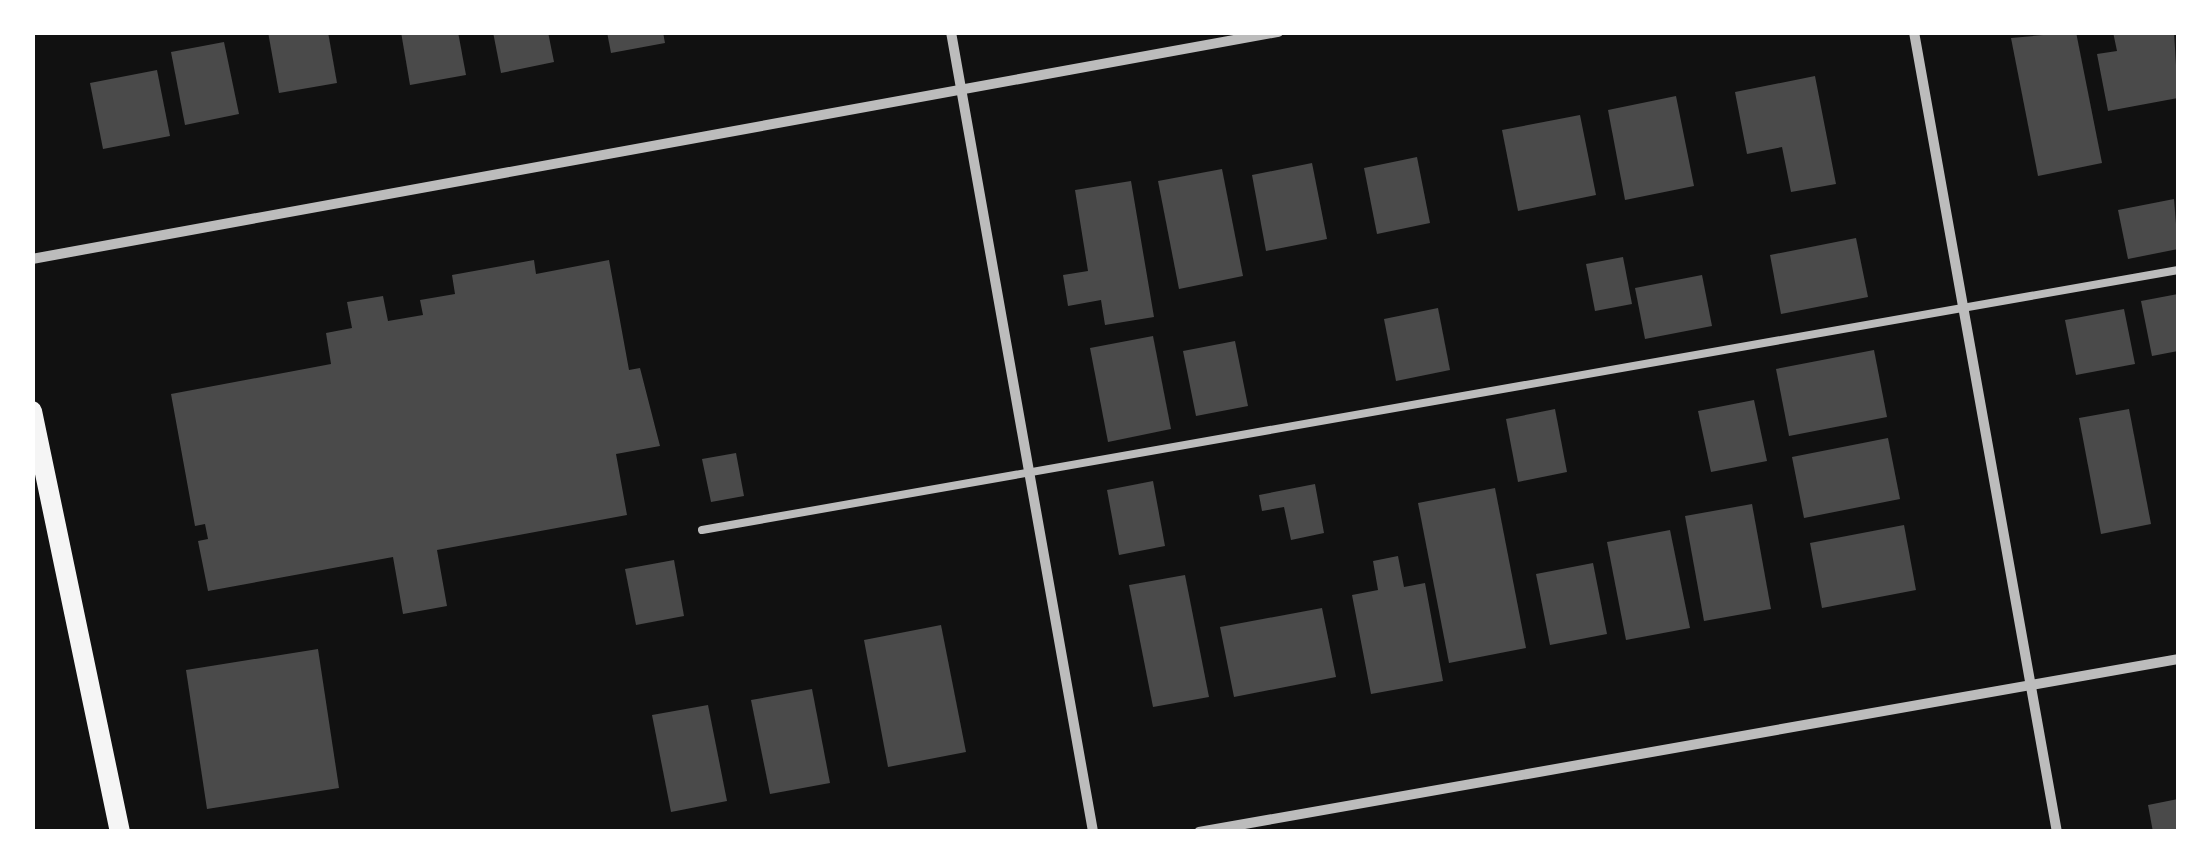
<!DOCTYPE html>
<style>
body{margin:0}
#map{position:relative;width:2211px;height:864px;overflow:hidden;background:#111;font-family:"Times New Roman",serif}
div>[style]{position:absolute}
.building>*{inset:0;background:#4a4a4a}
.service>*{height:8px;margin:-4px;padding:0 4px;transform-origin:4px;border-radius:4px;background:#bcbcbc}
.minor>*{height:10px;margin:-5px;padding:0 5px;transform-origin:5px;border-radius:5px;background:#bcbcbc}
.secondary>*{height:20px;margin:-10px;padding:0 10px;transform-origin:10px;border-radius:10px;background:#f5f5f5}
span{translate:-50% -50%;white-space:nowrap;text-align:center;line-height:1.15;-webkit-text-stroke:8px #fff;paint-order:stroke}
.frame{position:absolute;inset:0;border:35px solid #fff;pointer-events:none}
</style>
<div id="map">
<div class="building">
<i style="clip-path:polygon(268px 32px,328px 32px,337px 83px,279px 93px)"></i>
<i style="clip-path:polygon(401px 32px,458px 32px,466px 75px,410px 85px)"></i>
<i style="clip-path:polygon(493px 32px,548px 32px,554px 62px,501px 73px)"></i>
<i style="clip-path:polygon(607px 32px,663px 32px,665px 43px,611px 53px)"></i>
<i style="clip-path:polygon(2076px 32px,2102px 163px,2038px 176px,2011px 38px)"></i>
<i style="clip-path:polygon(2113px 32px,2174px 32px,2178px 98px,2108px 111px,2097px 54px,2117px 51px)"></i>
<i style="clip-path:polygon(224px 42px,239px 114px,185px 125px,171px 52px)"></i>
<i style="clip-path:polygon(157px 70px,170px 136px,103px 149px,90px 83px)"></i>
<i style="clip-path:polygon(1815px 76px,1836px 184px,1791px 192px,1782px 147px,1747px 154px,1735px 92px)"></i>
<i style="clip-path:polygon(1676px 96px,1694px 186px,1625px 200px,1608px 110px)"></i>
<i style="clip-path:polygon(1580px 115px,1596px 195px,1518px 211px,1502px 130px)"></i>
<i style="clip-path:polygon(1417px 157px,1430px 223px,1377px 234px,1364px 168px)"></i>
<i style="clip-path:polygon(1312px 163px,1327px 239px,1266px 251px,1252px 175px)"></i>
<i style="clip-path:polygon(1222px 169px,1243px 276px,1179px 289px,1158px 181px)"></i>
<i style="clip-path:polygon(1131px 181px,1154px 317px,1105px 325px,1101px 300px,1068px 306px,1063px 275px,1088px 271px,1075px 190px)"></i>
<i style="clip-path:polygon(2174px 199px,2178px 249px,2128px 259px,2118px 210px)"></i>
<i style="clip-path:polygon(1856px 238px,1868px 297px,1781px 314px,1770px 255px)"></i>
<i style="clip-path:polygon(1623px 257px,1632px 304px,1595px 311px,1586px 264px)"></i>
<i style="clip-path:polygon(534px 260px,536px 274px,609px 260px,629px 370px,640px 368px,660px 446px,616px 454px,627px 515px,437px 550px,447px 606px,403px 614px,393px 557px,208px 591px,198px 541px,208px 539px,205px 524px,195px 526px,171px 394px,331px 364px,326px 333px,352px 328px,347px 302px,383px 296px,388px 321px,423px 315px,420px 300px,455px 294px,452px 275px)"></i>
<i style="clip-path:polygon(1702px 275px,1712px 326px,1645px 339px,1635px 288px)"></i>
<i style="clip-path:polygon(2178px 294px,2178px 351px,2152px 356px,2141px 301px)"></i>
<i style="clip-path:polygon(1438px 308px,1450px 370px,1396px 381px,1384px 319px)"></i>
<i style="clip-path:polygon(2124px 309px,2135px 364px,2076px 375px,2065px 320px)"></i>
<i style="clip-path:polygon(1153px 336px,1171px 429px,1108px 442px,1090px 348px)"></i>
<i style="clip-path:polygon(1235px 341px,1248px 406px,1196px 416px,1183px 351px)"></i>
<i style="clip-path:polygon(1874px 350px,1887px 417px,1789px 436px,1776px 369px)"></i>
<i style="clip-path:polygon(1754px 400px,1767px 461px,1711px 472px,1698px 411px)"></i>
<i style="clip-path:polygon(1555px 409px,1567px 472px,1518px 482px,1506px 419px)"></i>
<i style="clip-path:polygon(2129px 409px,2151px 524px,2101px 534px,2079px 418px)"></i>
<i style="clip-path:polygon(1888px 438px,1900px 499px,1804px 518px,1792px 457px)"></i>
<i style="clip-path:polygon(736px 453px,744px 496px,711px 502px,702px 459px)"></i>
<i style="clip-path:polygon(1153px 481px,1165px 546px,1119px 555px,1107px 490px)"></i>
<i style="clip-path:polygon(1315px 484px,1324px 533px,1291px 540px,1284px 507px,1262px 511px,1259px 495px)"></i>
<i style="clip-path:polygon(1495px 488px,1526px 648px,1449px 663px,1418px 503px)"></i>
<i style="clip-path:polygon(1752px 504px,1771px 609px,1704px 621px,1685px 516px)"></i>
<i style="clip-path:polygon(1904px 525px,1916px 590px,1822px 608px,1810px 543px)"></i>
<i style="clip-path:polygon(1670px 530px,1690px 628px,1626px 640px,1607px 542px)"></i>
<i style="clip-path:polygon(1398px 556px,1404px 587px,1425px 583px,1443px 681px,1371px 694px,1352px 595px,1378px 590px,1373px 561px)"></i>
<i style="clip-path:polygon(674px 560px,684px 616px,636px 625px,625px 569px)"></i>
<i style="clip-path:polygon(1593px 563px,1607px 634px,1550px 645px,1536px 574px)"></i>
<i style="clip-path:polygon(1185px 575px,1209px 697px,1153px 707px,1129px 585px)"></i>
<i style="clip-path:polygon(1322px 608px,1336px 677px,1234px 697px,1220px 627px)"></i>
<i style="clip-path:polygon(941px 625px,966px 752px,888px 767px,864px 640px)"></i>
<i style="clip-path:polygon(318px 649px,339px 788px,207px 809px,186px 670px)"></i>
<i style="clip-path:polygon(812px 689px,830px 783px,770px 794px,751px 700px)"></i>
<i style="clip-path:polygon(708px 705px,727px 801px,671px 812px,652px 715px)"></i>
<i style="clip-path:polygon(2178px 799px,2178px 832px,2153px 832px,2148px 805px)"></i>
</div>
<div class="service">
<i style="left:702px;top:530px;width:1499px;rotate:-9.99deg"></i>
</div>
<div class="minor">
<i style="left:951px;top:32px;width:813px;rotate:79.93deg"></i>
<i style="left:1914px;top:32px;width:813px;rotate:79.87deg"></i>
<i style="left:32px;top:259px;width:1267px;rotate:-10.33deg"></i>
<i style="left:1199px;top:832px;width:994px;rotate:-10.02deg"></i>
</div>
<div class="secondary">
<i style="left:32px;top:411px;width:430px;rotate:78.2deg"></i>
</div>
<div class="frame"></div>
</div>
